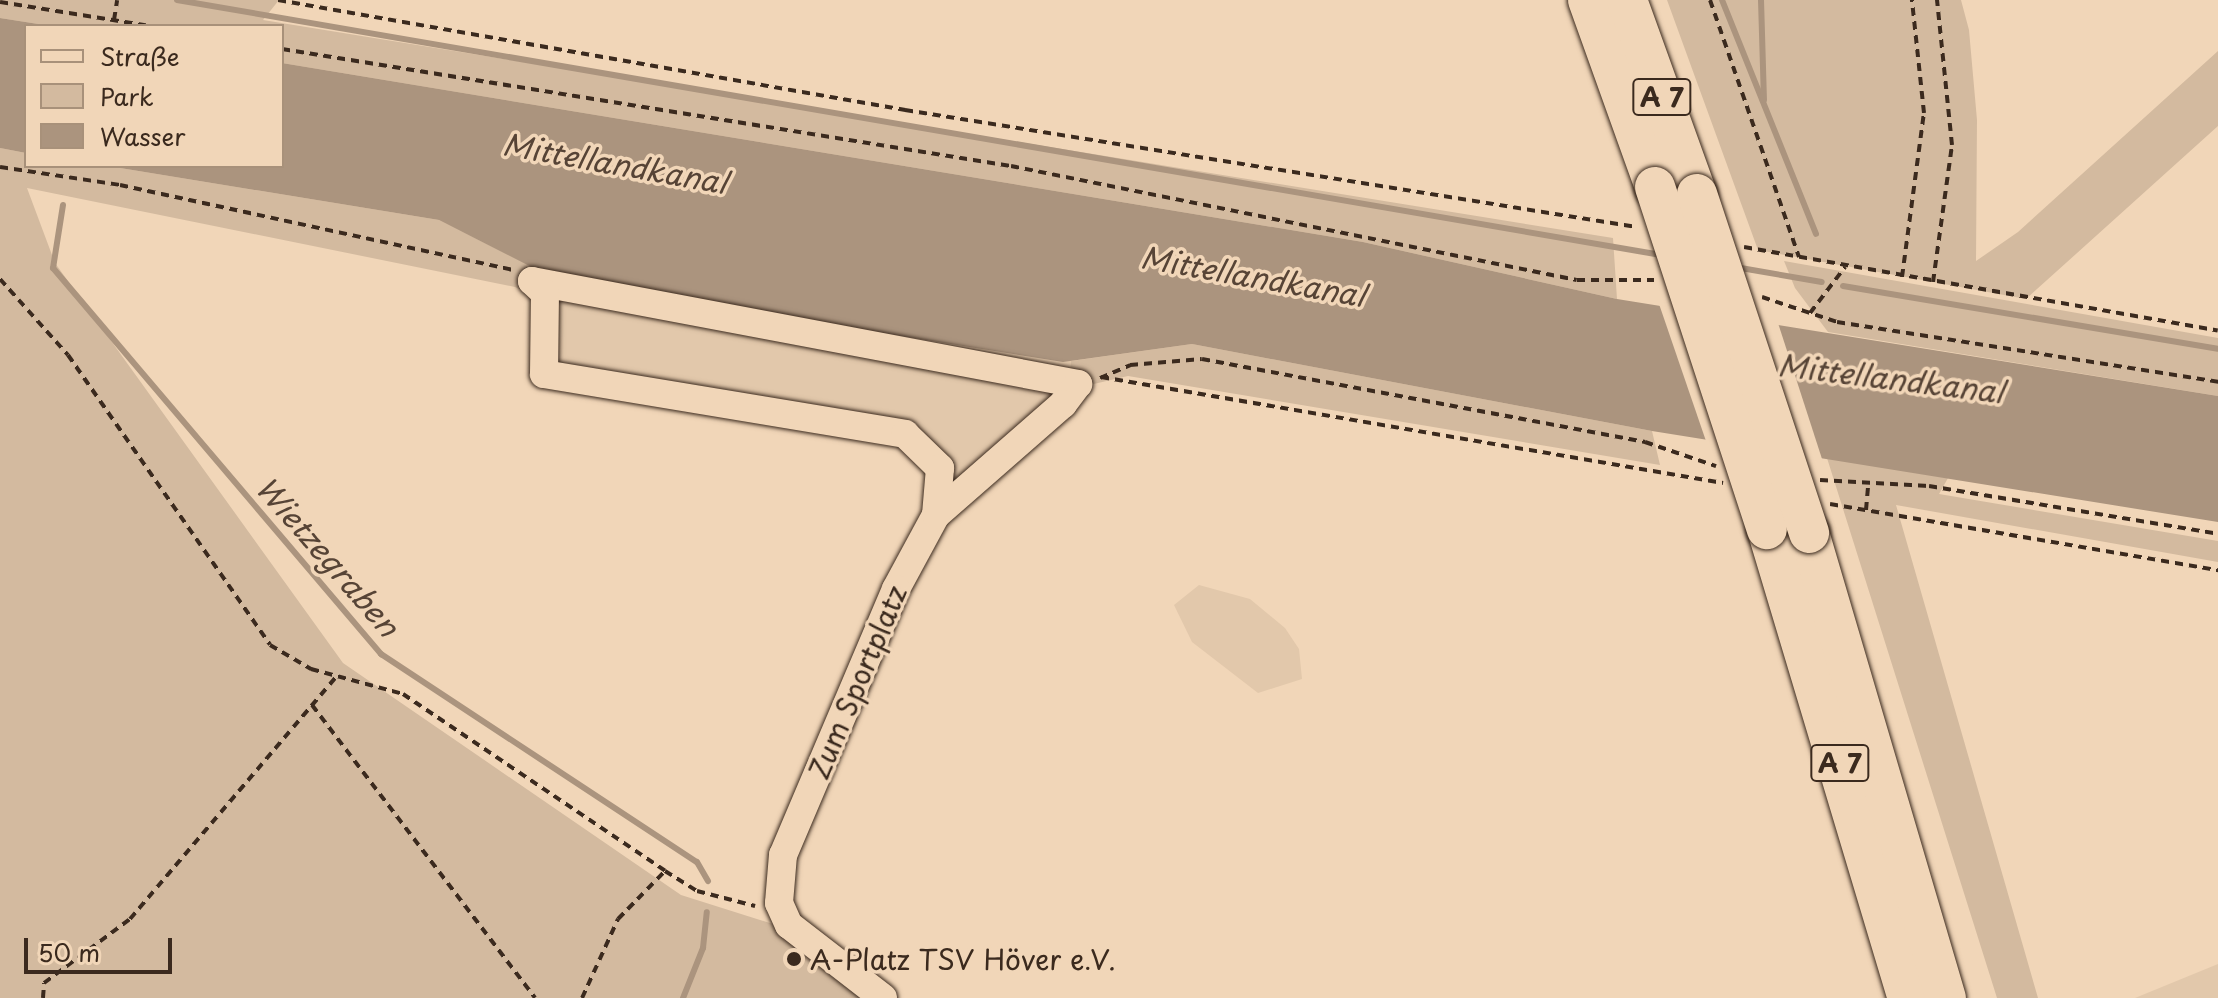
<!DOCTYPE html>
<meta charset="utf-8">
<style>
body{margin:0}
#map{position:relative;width:2218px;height:998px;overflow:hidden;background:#f1d6b8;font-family:"Playpen Sans",sans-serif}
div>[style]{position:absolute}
.built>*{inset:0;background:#e2c8ab}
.green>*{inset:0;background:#d3ba9f}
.water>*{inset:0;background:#ab947e}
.pier>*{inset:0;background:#f1d6b8}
.stream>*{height:6px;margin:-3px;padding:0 3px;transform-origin:3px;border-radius:3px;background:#ab947e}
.path>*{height:4px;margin-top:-2px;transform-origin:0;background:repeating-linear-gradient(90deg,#3b2a1e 0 8px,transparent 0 14px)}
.roads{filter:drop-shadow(0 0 2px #3b2a1e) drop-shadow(0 0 2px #3b2a1e)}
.minor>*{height:28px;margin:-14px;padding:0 14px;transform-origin:14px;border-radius:14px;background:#f1d6b8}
.highway>*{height:40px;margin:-20px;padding:0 20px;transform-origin:20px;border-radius:20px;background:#f1d6b8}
.bridges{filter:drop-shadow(0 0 2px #3b2a1e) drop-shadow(0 0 2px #3b2a1e)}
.highway-bridge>*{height:40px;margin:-20px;padding:0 20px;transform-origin:20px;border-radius:20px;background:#f1d6b8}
.dots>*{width:22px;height:22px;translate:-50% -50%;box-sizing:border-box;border:4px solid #f1d6b8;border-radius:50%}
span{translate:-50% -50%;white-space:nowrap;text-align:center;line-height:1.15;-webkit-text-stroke:7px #f1d6b8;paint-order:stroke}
.shield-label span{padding:2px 6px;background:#f1d6b8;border:2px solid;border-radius:6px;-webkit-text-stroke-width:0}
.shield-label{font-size:26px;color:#3b2a1e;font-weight:700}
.street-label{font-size:28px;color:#3b2a1e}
.poi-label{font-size:28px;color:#3b2a1e}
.left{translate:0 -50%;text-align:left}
.water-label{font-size:30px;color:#574436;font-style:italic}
.legend{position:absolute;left:24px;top:24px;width:260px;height:144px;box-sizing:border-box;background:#f1d6b8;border:2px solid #a8917a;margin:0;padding:10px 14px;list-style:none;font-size:24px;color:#3b2a1e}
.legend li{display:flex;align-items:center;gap:16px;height:40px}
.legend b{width:40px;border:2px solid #a8917a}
.scale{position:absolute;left:24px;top:938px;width:148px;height:36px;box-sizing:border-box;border:4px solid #3b2a1e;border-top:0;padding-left:10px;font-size:24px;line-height:28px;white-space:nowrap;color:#3b2a1e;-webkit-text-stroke:6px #f1d6b8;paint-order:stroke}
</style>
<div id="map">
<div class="built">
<i style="clip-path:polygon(559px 281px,1071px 361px,1068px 390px,956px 492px,903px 444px,535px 383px)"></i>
<i style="clip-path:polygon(1199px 585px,1250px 599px,1285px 628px,1299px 649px,1302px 679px,1258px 693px,1192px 642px,1174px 605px)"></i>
<i style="clip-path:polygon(2218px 964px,2218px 998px,2135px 998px)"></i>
</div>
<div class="green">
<i style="clip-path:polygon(0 0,279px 0,263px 20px,1613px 238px,1617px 299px,1363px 242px,282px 63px,282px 26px,51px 26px,0 18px)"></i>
<i style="clip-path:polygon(1667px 0,1961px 0,1969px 30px,1977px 120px,1976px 261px,2018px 232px,2218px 51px,2218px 126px,2026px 299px,1758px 250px)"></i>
<i style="clip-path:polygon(0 148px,26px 153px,26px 166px,108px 166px,439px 220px,542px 271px,539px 298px,515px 287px,27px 188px,55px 263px,343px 663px,681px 895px,776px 925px,871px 998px,0 998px)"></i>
<i style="clip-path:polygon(1784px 261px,2218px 338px,2218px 396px,1828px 332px,1795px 288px)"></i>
<i style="clip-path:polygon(1192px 344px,1652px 431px,1660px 465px,1128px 376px,1068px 390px,1071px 361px)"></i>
<i style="clip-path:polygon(1827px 458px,1948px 478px,1939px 494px,2218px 541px,2218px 562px,1896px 505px,2038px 998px,1997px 998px)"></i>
</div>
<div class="water">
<i style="clip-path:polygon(0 18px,51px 26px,26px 26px,26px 153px,0 148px)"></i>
<i style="clip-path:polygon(282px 63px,1363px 242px,1617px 299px,2218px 396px,2218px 522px,1652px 431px,1192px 344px,1063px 362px,559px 281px,439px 220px,108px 166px,282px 166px)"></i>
</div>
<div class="pier">
<i style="clip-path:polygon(1658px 301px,1777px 320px,1823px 462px,1707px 444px)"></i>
</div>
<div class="stream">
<i style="left:177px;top:0;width:1506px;rotate:9.75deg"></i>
<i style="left:1722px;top:0;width:252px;rotate:68.1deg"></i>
<i style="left:1761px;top:0;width:100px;rotate:88.3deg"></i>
<i style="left:63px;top:205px;width:64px;rotate:99deg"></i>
<i style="left:53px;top:268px;width:507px;rotate:49.64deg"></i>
<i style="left:381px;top:654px;width:378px;rotate:33.4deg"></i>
<i style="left:697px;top:862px;width:22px;rotate:60deg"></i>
<i style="left:1735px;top:267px;width:88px;rotate:9.8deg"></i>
<i style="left:1843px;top:286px;width:380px;rotate:9.5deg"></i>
<i style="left:683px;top:998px;width:54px;rotate:-68.2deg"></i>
<i style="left:703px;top:948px;width:36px;rotate:-84deg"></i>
</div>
<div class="path">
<i style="left:278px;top:0;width:637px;rotate:9.95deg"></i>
<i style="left:905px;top:110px;width:741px;rotate:9.08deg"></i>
<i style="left:1710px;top:0;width:272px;rotate:70.9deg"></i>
<i style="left:0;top:2px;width:152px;rotate:9.1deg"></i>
<i style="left:114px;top:20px;width:20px;rotate:-81deg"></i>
<i style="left:282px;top:49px;width:738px;rotate:9.12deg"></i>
<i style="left:1011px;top:166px;width:577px;rotate:11.39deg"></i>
<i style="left:1577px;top:280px;width:77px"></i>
<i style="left:0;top:167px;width:121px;rotate:8.5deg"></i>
<i style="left:120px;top:185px;width:401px;rotate:12.2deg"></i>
<i style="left:1744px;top:247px;width:481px;rotate:10deg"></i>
<i style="left:1902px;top:277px;width:165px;rotate:-82.4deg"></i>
<i style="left:1924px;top:113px;width:114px;rotate:-96.1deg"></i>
<i style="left:0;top:279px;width:102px;rotate:48.2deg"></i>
<i style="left:68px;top:355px;width:353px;rotate:55.1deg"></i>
<i style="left:270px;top:645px;width:48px;rotate:30.3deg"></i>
<i style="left:311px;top:669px;width:95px;rotate:15.2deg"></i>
<i style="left:403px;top:694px;width:316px;rotate:34deg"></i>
<i style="left:665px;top:871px;width:38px;rotate:32deg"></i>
<i style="left:697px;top:891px;width:60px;rotate:14.5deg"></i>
<i style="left:1933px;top:282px;width:138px;rotate:-82.1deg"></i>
<i style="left:1952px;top:145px;width:146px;rotate:-95.9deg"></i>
<i style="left:1762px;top:297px;width:79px;rotate:18.4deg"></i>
<i style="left:1837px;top:322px;width:386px;rotate:8.9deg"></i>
<i style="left:1810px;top:313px;width:58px;rotate:-52.7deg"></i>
<i style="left:1101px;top:377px;width:631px;rotate:9.67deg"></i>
<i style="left:1100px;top:378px;width:33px;rotate:-23deg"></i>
<i style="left:1130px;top:365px;width:72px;rotate:-4.8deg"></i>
<i style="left:1202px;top:359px;width:451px;rotate:10.6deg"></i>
<i style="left:1645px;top:442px;width:75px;rotate:18.7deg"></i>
<i style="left:1820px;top:480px;width:109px;rotate:3.2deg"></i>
<i style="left:1929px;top:486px;width:293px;rotate:9.4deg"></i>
<i style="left:1830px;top:504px;width:394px;rotate:9.7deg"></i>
<i style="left:1866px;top:510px;width:25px;rotate:-85deg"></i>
<i style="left:312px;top:705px;width:368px;rotate:52.7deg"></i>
<i style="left:43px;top:998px;width:15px;rotate:-86deg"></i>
<i style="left:44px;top:983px;width:107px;rotate:-36.7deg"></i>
<i style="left:130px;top:919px;width:318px;rotate:-49.6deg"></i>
<i style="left:582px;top:998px;width:87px;rotate:-65.5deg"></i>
<i style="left:618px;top:919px;width:67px;rotate:-45.6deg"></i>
</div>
<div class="roads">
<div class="minor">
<i style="left:532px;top:281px;width:556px;rotate:10.68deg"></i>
<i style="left:1078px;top:384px;width:25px;rotate:127deg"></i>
<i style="left:1063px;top:404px;width:169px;rotate:138.8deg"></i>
<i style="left:936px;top:515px;width:84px;rotate:118.4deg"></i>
<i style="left:896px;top:589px;width:289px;rotate:113deg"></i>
<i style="left:783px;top:855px;width:48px;rotate:94.8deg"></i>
<i style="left:779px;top:903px;width:24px;rotate:66deg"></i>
<i style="left:789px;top:925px;width:119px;rotate:37.8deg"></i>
<i style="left:532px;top:281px;width:18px;rotate:43deg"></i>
<i style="left:545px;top:293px;width:81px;rotate:90.7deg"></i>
<i style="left:544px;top:374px;width:366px;rotate:9.4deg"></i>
<i style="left:905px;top:434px;width:49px;rotate:44.2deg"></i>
<i style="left:940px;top:468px;width:47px;rotate:94.9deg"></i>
</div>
<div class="highway">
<i style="left:1588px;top:0;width:199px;rotate:70.3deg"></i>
<i style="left:1627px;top:0;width:206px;rotate:70.2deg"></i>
<i style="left:1767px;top:529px;width:490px;rotate:73.3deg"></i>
<i style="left:1809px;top:533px;width:485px;rotate:73.6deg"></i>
</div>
</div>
<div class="bridges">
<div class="highway-bridge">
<i style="left:1655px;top:187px;width:360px;rotate:71.9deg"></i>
<i style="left:1697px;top:194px;width:357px;rotate:71.7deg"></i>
</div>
</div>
<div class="dots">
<i style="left:794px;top:959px;background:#3b2a1e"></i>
</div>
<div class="shield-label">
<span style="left:1662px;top:97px">A 7</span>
<span style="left:1840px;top:763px">A 7</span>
</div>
<div class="street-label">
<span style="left:857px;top:682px;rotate:-67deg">Zum Sportplatz</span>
</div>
<div class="poi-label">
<span class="left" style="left:810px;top:959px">A-Platz TSV Höver e.V.</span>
</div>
<div class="water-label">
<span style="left:615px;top:163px;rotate:10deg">Mittellandkanal</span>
<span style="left:1253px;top:276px;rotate:10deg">Mittellandkanal</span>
<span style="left:1891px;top:378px;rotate:7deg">Mittellandkanal</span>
<span style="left:328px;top:556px;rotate:49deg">Wietzegraben</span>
</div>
<ul class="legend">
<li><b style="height:10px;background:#f1d6b8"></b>Straße</li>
<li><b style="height:22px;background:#d3ba9f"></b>Park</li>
<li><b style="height:22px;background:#ab947e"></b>Wasser</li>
</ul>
<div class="scale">50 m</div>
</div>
